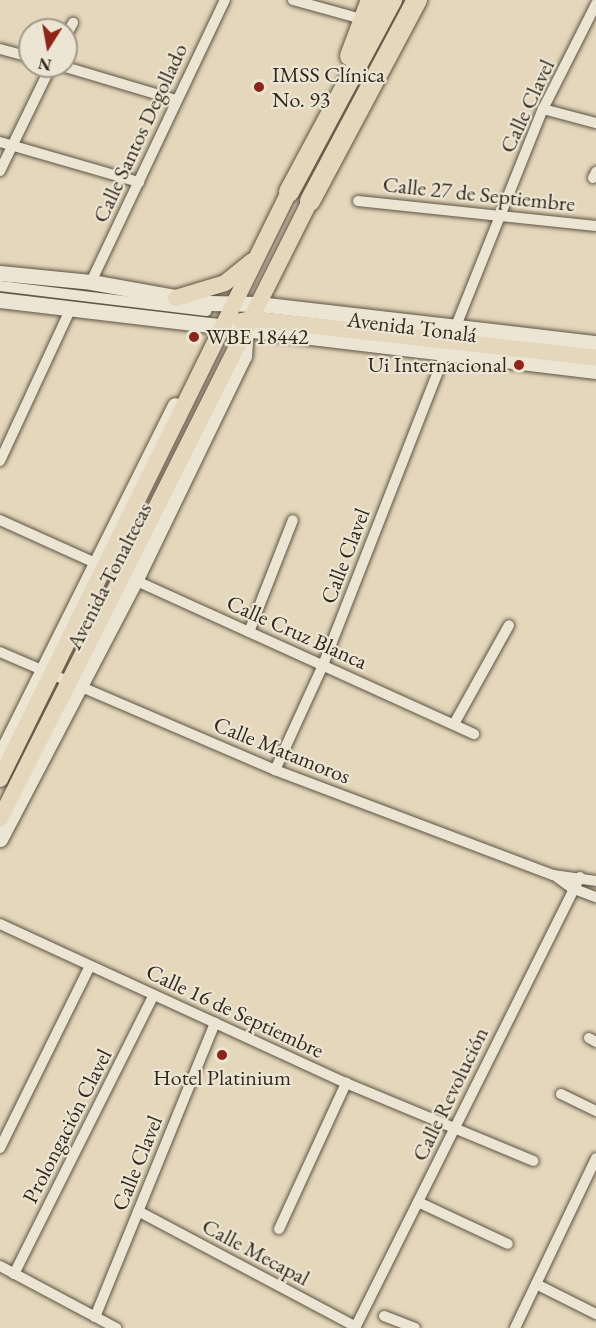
<!DOCTYPE html>
<meta charset="utf-8">
<style>
body{margin:0}
#map{position:relative;width:596px;height:1328px;overflow:hidden;background:#e4d7bb;font-family:"EB Garamond",serif}
div>[style]{position:absolute}
.roads{filter:drop-shadow(0 0 2px #5e5444) drop-shadow(0 0 2px #5e5444)}
.street>*{height:10px;margin:-5px;padding:0 5px;transform-origin:5px;border-radius:5px;background:#ede5d3}
.secondary>*{height:15px;margin:-7.5px;padding:0 7.5px;transform-origin:7.5px;border-radius:7.5px;background:#ede5d3}
.primary>*{height:16px;margin:-8px;padding:0 8px;transform-origin:8px;border-radius:8px;background:#e4d7bb}
.highway>*{height:20px;margin:-10px;padding:0 10px;transform-origin:10px;border-radius:10px;background:#e4d7bb}
.dots>*{width:16px;height:16px;translate:-50% -50%;box-sizing:border-box;border:3px solid #ede5d3;border-radius:50%}
span{translate:-50% -50%;white-space:nowrap;text-align:center;line-height:1.15;-webkit-text-stroke:4.5px #ede5d3;paint-order:stroke}
.poi-label{font-size:22px;color:#32281d}
.left{translate:0 -50%;text-align:left}
.right{translate:-100% -50%;text-align:right}
.street-label{font-size:22px;color:#32281d}
.north{position:absolute;left:18px;top:18px;width:60px;height:60px;box-sizing:border-box;background:#ede5d3;border:2px solid #a2998a;border-radius:50%;rotate:191deg;font-size:16px;font-weight:700;line-height:24px;text-align:center;color:#32281d}
.north::after{content:'';display:block;margin:auto;width:21px;height:27px;background:#8f2418;clip-path:polygon(50% 0,100% 100%,50% 72%,0 100%)}
</style>
<div id="map">
<div class="roads">
<div class="street">
<i style="left:293px;top:0;width:75px;rotate:15.5deg"></i>
<i style="left:66px;top:36px;width:15px;rotate:-62deg"></i>
<i style="left:0;top:49px;width:31px;rotate:15deg"></i>
<i style="left:62px;top:66px;width:119px;rotate:16.6deg"></i>
<i style="left:543px;top:109px;width:55px;rotate:14.8deg"></i>
<i style="left:0;top:142px;width:145px;rotate:16.1deg"></i>
<i style="left:0;top:171px;width:117px;rotate:-64.1deg"></i>
<i style="left:593px;top:178px;width:7px;rotate:-63deg"></i>
<i style="left:358px;top:201px;width:239px;rotate:6deg"></i>
<i style="left:91px;top:282px;width:312px;rotate:-64.6deg"></i>
<i style="left:0;top:286px;width:208px;rotate:6.9deg"></i>
<i style="left:456px;top:326px;width:234px;rotate:-68.2deg"></i>
<i style="left:543px;top:109px;width:118px;rotate:-63.2deg"></i>
<i style="left:0;top:461px;width:169px;rotate:-65.1deg"></i>
<i style="left:0;top:520px;width:112px;rotate:24.3deg"></i>
<i style="left:130px;top:578px;width:378px;rotate:24.4deg"></i>
<i style="left:249px;top:632px;width:120px;rotate:-68.6deg"></i>
<i style="left:0;top:652px;width:299px;rotate:23.2deg"></i>
<i style="left:275px;top:770px;width:297px;rotate:20.7deg"></i>
<i style="left:553px;top:875px;width:43px;rotate:7.9deg"></i>
<i style="left:454px;top:724px;width:113px;rotate:-60.9deg"></i>
<i style="left:275px;top:770px;width:115px;rotate:-65.4deg"></i>
<i style="left:323px;top:665px;width:335px;rotate:-68.6deg"></i>
<i style="left:554px;top:875px;width:22px;rotate:36deg"></i>
<i style="left:572px;top:888px;width:26px;rotate:21deg"></i>
<i style="left:0;top:924px;width:381px;rotate:24.7deg"></i>
<i style="left:346px;top:1083px;width:203px;rotate:22.6deg"></i>
<i style="left:589px;top:1038px;width:8px;rotate:30deg"></i>
<i style="left:561px;top:1094px;width:39px;rotate:26deg"></i>
<i style="left:0;top:1148px;width:203px;rotate:-63.7deg"></i>
<i style="left:418px;top:1202px;width:99px;rotate:25deg"></i>
<i style="left:138px;top:1211px;width:247px;rotate:28deg"></i>
<i style="left:279px;top:1229px;width:161px;rotate:-65.3deg"></i>
<i style="left:0;top:1266px;width:132px;rotate:28.1deg"></i>
<i style="left:14px;top:1274px;width:312px;rotate:-63.4deg"></i>
<i style="left:536px;top:1284px;width:67px;rotate:26.6deg"></i>
<i style="left:384px;top:1316px;width:33px;rotate:21deg"></i>
<i style="left:95px;top:1317px;width:318px;rotate:-67.8deg"></i>
<i style="left:355px;top:1328px;width:504px;rotate:-63.49deg"></i>
<i style="left:515px;top:1328px;width:188px;rotate:-64.5deg"></i>
</div>
<div class="secondary">
<i style="left:0;top:273px;width:91px;rotate:5.6deg"></i>
<i style="left:91px;top:282px;width:120px;rotate:10.1deg"></i>
<i style="left:209px;top:303px;width:49px;rotate:1.2deg"></i>
<i style="left:258px;top:304px;width:340px;rotate:6.6deg"></i>
<i style="left:0;top:300px;width:600px;rotate:6.79deg"></i>
<i style="left:0;top:756px;width:392px;rotate:-63.5deg"></i>
<i style="left:0;top:839px;width:291px;rotate:-62.4deg"></i>
<i style="left:135px;top:581px;width:250px;rotate:-64.2deg"></i>
<i style="left:244px;top:356px;width:26px;rotate:-86deg"></i>
</div>
<div class="primary">
<i style="left:176px;top:298px;width:51px;rotate:-17deg"></i>
<i style="left:225px;top:283px;width:35px;rotate:-39deg"></i>
<i style="left:241px;top:321px;width:10px;rotate:-11deg"></i>
<i style="left:251px;top:319px;width:347px;rotate:6.4deg"></i>
<i style="left:0;top:779px;width:654px;rotate:-63.79deg"></i>
<i style="left:0;top:819px;width:691px;rotate:-63.36deg"></i>
</div>
<div class="highway">
<i style="left:350px;top:56px;width:60px;rotate:-69.4deg"></i>
<i style="left:289px;top:192px;width:218px;rotate:-61.8deg"></i>
<i style="left:310px;top:201px;width:228px;rotate:-62deg"></i>
</div>
</div>
<div class="dots">
<i style="left:259px;top:87px;background:#8f2418"></i>
<i style="left:194px;top:337px;background:#8f2418"></i>
<i style="left:519px;top:365px;background:#8f2418"></i>
<i style="left:222px;top:1055px;background:#8f2418"></i>
</div>
<div class="poi-label">
<span class="left" style="left:272px;top:87px">IMSS Clínica<br>No. 93</span>
<span class="left" style="left:206px;top:337px">WBE 18442</span>
<span class="right" style="left:507px;top:365px">Ui Internacional</span>
<span style="left:222px;top:1078px">Hotel Platinium</span>
</div>
<div class="street-label">
<span style="left:527px;top:106px;rotate:-65deg">Calle Clavel</span>
<span style="left:140px;top:133px;rotate:-65deg">Calle Santos Degollado</span>
<span style="left:479px;top:194px;rotate:6deg">Calle 27 de Septiembre</span>
<span style="left:412px;top:327px;rotate:7deg">Avenida Tonalá</span>
<span style="left:345px;top:556px;rotate:-69deg">Calle Clavel</span>
<span style="left:109px;top:576px;rotate:-63deg">Avenida Tonaltecas</span>
<span style="left:297px;top:632px;rotate:24deg">Calle Cruz Blanca</span>
<span style="left:282px;top:750px;rotate:22deg">Calle Matamoros</span>
<span style="left:235px;top:1011px;rotate:25deg">Calle 16 de Septiembre</span>
<span style="left:450px;top:1094px;rotate:-64deg">Calle Revolución</span>
<span style="left:67px;top:1126px;rotate:-63deg">Prolongación Clavel</span>
<span style="left:137px;top:1163px;rotate:-68deg">Calle Clavel</span>
<span style="left:256px;top:1252px;rotate:28deg">Calle Mecapal</span>
</div>
<div class="north">N</div>
</div>
